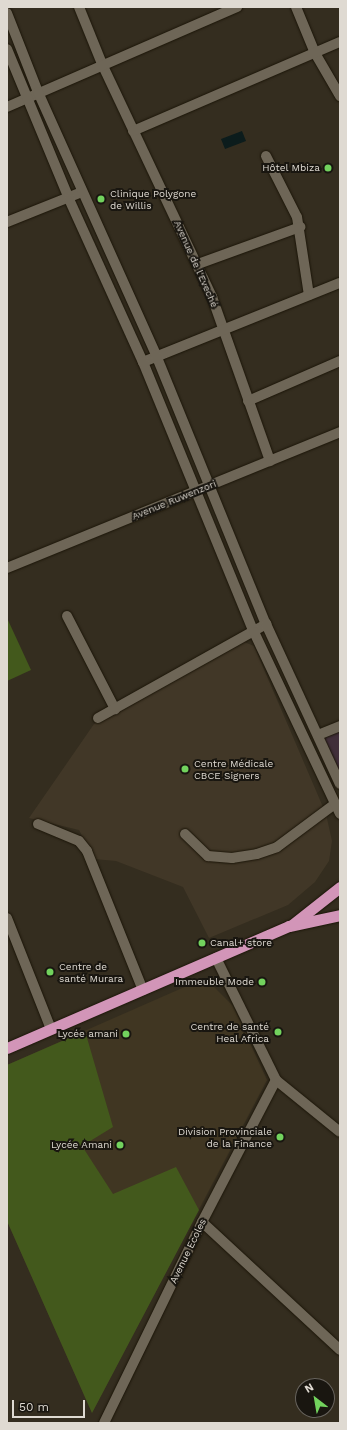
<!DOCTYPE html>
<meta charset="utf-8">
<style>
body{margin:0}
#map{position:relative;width:347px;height:1430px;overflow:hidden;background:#342d1f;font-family:"Work Sans",sans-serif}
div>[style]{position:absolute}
.built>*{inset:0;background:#403622}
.industrial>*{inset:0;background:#412f3a}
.medical>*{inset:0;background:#413727}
.green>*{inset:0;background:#43591c}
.water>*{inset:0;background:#0c1c1c}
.roads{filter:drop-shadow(0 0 1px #1b1508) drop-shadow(0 0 1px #1b1508)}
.minor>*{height:10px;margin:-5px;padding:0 5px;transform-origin:5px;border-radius:5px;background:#6e6657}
.secondary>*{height:10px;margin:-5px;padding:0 5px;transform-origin:5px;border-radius:5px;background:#6e6657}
.trunk>*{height:11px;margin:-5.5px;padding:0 5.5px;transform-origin:5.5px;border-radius:5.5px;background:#d295b8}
.dots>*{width:11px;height:11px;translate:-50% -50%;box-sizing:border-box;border:2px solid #191610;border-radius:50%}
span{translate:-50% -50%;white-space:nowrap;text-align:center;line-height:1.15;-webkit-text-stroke:4px #191610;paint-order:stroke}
.poi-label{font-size:10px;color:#dfdad2}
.right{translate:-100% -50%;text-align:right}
.left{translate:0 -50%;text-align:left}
.street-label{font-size:10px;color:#dfdad2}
.frame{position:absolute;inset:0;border:8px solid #dfdad2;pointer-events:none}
.north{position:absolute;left:295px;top:1378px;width:40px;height:40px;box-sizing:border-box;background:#191610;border:1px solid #68645e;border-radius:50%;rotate:329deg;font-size:11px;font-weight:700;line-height:16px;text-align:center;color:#dfdad2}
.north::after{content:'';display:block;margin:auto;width:14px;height:18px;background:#72d25d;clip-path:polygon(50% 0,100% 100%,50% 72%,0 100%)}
.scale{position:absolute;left:12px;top:1400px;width:73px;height:18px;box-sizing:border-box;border:2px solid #dfdad2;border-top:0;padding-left:5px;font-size:12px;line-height:14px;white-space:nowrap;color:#dfdad2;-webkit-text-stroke:3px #191610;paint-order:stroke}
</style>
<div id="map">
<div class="built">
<i style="clip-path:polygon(205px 978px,233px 1006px,267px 1080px,92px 1413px,7px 1221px,7px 1065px)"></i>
</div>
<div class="industrial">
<i style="clip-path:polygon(340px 731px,340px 772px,322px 739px)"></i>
</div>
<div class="medical">
<i style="clip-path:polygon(244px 642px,254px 646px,326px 814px,332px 841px,329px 861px,315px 882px,288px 905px,209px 938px,183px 887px,116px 861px,94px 859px,79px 830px,29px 818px,94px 724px)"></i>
</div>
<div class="green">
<i style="clip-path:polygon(7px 618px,31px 670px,7px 681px)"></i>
<i style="clip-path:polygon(85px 1031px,113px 1127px,82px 1146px,113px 1194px,176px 1167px,199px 1210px,92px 1413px,7px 1221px,7px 1065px)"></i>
</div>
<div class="water">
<i style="clip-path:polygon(242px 131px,246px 141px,225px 149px,221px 139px)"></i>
</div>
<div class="roads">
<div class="minor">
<i style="left:79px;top:7px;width:61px;rotate:68deg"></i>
<i style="left:102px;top:64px;width:258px;rotate:64.7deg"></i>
<i style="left:212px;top:297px;width:174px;rotate:70.5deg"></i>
<i style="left:296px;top:7px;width:50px;rotate:67.6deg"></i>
<i style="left:315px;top:53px;width:50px;rotate:59.8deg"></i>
<i style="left:7px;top:107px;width:251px;rotate:-23.5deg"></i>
<i style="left:133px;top:131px;width:225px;rotate:-23.3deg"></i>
<i style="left:266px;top:156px;width:68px;rotate:63.1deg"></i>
<i style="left:297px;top:217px;width:79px;rotate:81.3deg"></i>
<i style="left:7px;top:222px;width:81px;rotate:-21.8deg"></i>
<i style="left:198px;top:264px;width:109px;rotate:-19.9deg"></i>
<i style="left:143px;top:362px;width:212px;rotate:-21.9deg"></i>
<i style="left:248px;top:401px;width:100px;rotate:-23.5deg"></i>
<i style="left:7px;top:568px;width:360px;rotate:-22.2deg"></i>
<i style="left:67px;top:616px;width:105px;rotate:62.7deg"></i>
<i style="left:98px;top:718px;width:193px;rotate:-29.2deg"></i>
<i style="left:318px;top:735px;width:24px;rotate:-22deg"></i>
<i style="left:38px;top:824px;width:44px;rotate:22.5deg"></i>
<i style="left:79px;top:841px;width:13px;rotate:51deg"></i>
<i style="left:87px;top:851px;width:150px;rotate:68.1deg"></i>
<i style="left:185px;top:834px;width:32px;rotate:44deg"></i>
<i style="left:208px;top:856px;width:24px;rotate:5deg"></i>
<i style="left:232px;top:858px;width:25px;rotate:-9deg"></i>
<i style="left:257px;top:854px;width:21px;rotate:-19deg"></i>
<i style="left:277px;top:847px;width:72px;rotate:-36.6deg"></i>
<i style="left:7px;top:918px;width:119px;rotate:68.4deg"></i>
<i style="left:216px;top:958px;width:136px;rotate:63.8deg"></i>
<i style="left:276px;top:1080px;width:82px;rotate:39.1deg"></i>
<i style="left:202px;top:1222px;width:188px;rotate:42.8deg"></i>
<i style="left:104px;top:1423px;width:224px;rotate:-64deg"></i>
<i style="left:202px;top:1222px;width:160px;rotate:-62.5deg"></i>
</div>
<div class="secondary">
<i style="left:7px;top:13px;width:85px;rotate:68.6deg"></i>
<i style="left:38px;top:92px;width:288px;rotate:65.8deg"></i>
<i style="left:156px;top:355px;width:291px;rotate:67.8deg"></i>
<i style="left:266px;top:624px;width:176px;rotate:65.2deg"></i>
<i style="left:7px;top:49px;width:162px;rotate:67.5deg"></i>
<i style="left:69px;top:199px;width:179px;rotate:65.6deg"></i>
<i style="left:143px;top:362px;width:292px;rotate:67.7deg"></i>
<i style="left:254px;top:632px;width:201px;rotate:64.7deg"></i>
</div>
<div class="trunk">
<i style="left:293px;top:924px;width:60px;rotate:-38.2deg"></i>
<i style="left:7px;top:1048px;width:307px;rotate:-23.4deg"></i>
<i style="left:289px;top:926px;width:52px;rotate:-12.2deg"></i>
</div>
</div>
<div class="dots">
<i style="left:328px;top:168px;background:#72d25d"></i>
<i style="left:101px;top:199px;background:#72d25d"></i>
<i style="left:185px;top:769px;background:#72d25d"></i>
<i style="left:202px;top:943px;background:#72d25d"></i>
<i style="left:50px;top:972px;background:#72d25d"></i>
<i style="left:262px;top:982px;background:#72d25d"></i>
<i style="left:278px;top:1032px;background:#72d25d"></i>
<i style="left:126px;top:1034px;background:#72d25d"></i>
<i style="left:280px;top:1137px;background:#72d25d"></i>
<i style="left:120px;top:1145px;background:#72d25d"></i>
</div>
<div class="poi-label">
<span class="right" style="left:320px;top:168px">Hôtel Mbiza</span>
<span class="left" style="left:110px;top:199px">Clinique Polygone<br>de Willis</span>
<span class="left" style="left:194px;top:769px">Centre Médicale<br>CBCE Signers</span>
<span class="left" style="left:210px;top:943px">Canal+ store</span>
<span class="left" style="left:59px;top:972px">Centre de<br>santé Murara</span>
<span class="right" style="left:254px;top:982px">Immeuble Mode</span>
<span class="right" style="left:269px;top:1032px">Centre de santé<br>Heal Africa</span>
<span class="right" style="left:118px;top:1034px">Lycée amani</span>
<span class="right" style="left:272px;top:1137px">Division Provinciale<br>de la Finance</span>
<span class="right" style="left:112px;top:1145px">Lycée Amani</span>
</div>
<div class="street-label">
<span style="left:196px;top:264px;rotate:66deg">Avenue de l'Eveché</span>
<span style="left:174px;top:500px;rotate:-22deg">Avenue Ruwenzori</span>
<span style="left:188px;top:1251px;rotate:-64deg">Avenue Ecoles</span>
</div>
<div class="frame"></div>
<div class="north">N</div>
<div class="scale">50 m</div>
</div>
